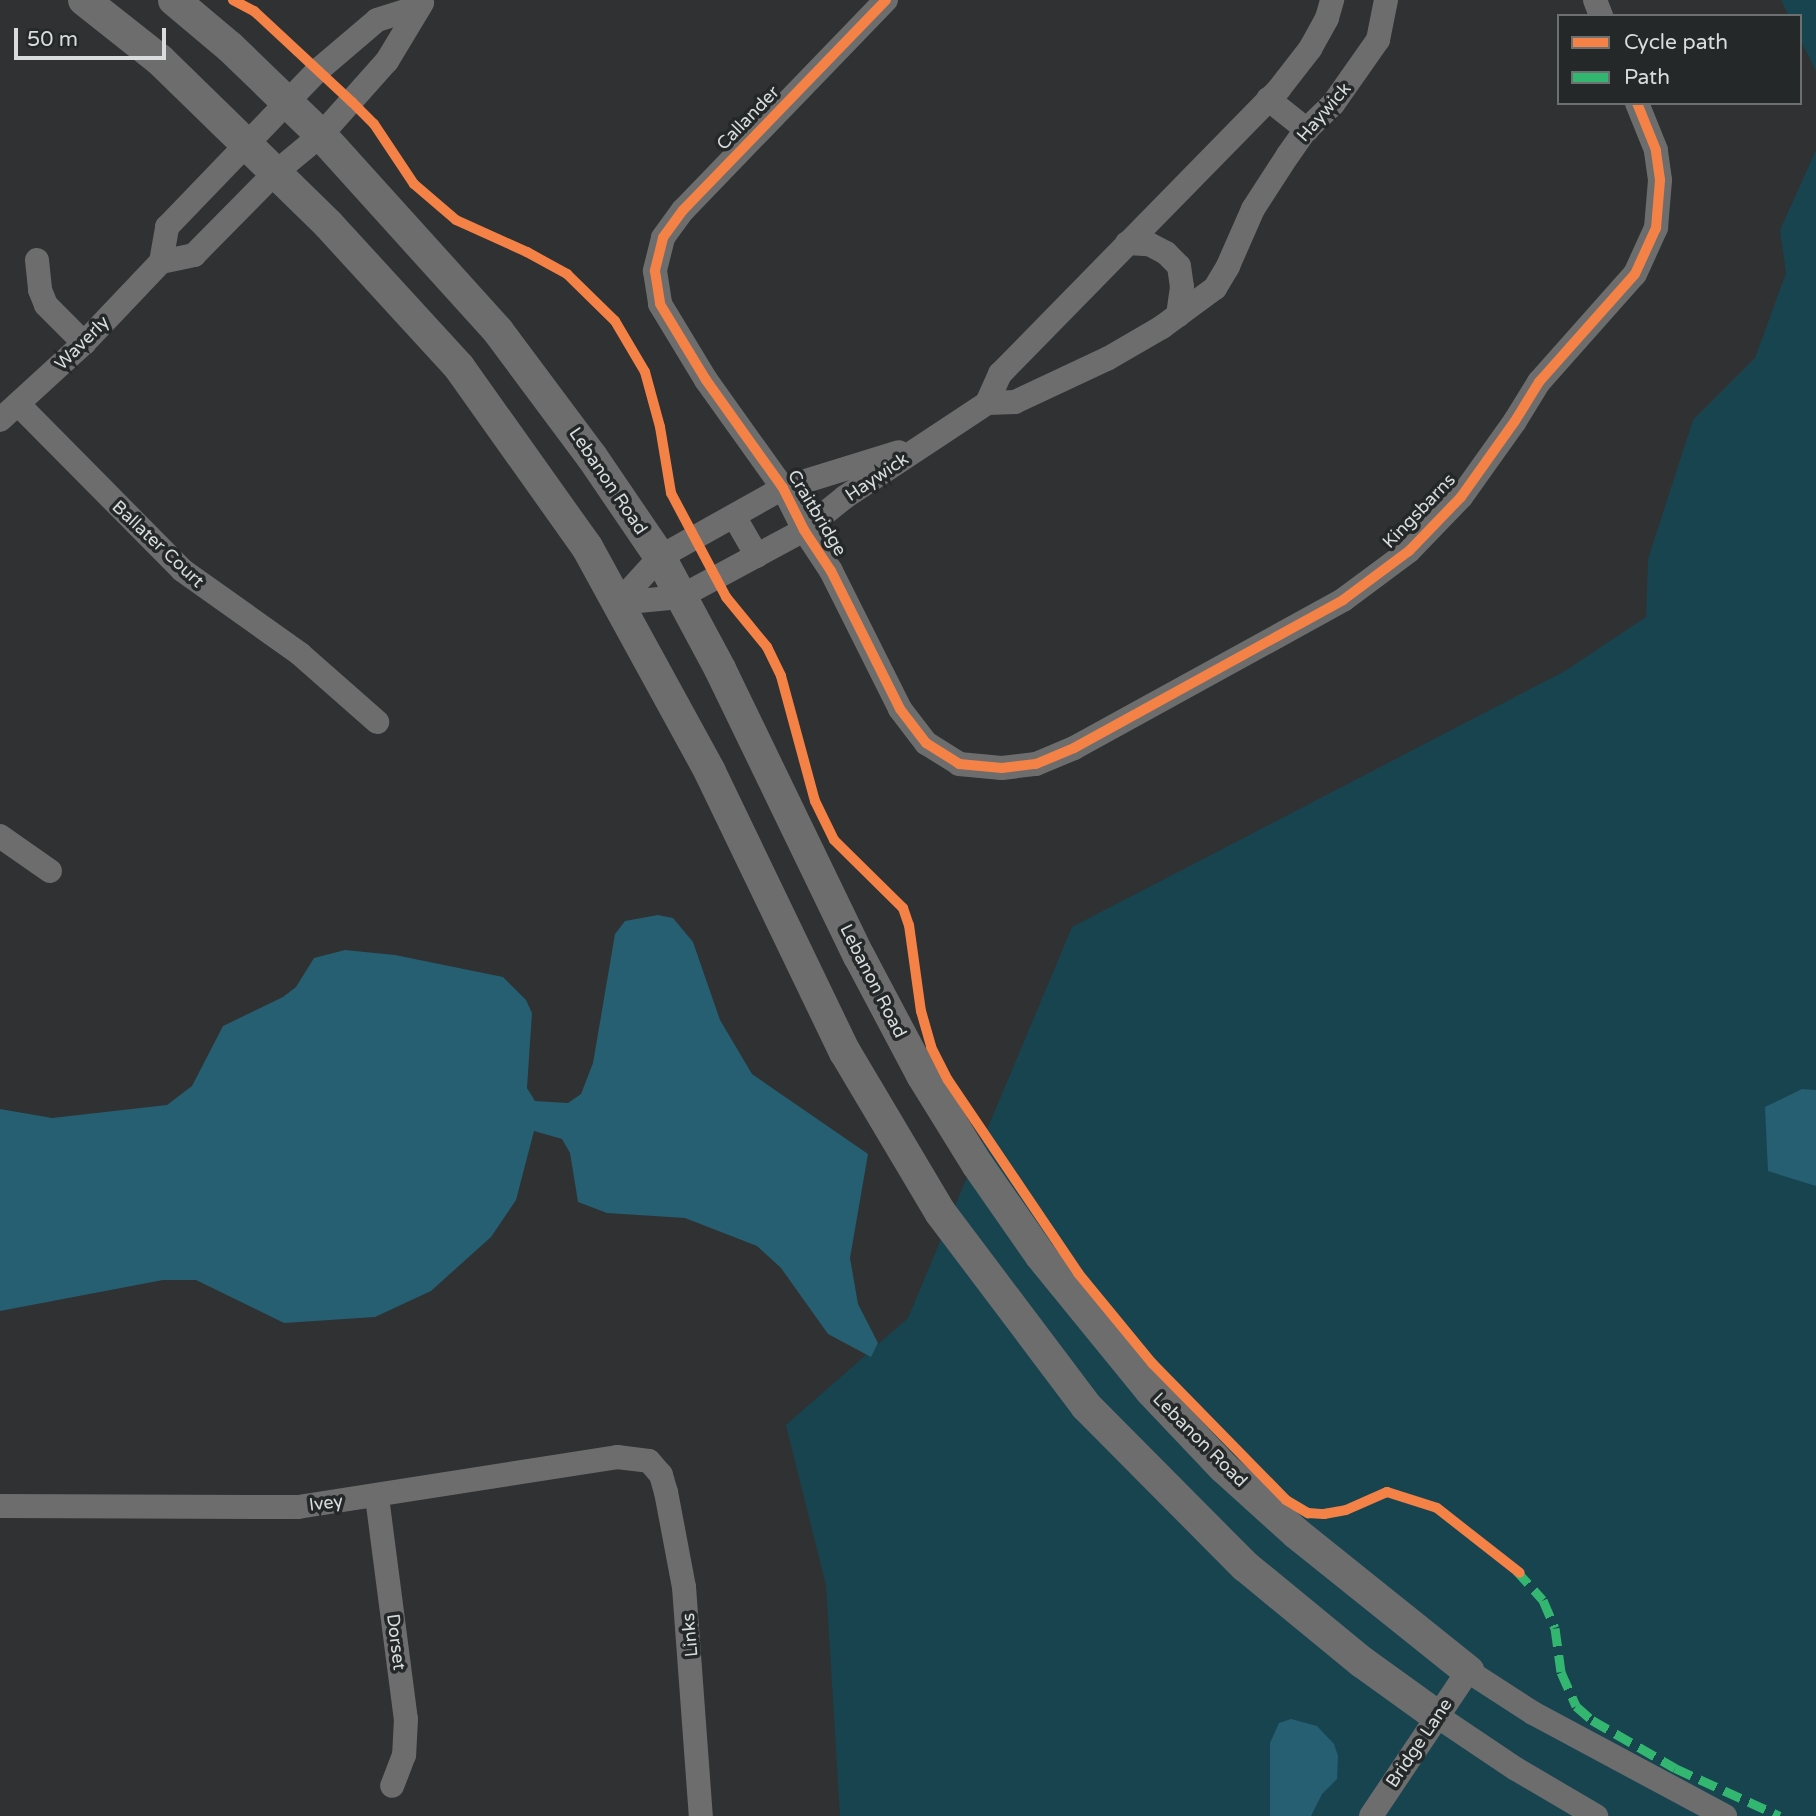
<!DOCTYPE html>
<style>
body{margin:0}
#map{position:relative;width:1816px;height:1816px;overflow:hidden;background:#2f3132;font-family:"Varela Round",sans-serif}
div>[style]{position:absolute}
.green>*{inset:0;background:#184450}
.water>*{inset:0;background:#255f71}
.minor>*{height:24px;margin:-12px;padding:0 12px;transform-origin:12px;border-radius:12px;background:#6d6d6e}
.major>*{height:32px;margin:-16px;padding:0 16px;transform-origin:16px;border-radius:16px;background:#6d6d6e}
.quiet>*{height:9px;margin-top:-4.5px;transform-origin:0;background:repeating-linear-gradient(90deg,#33b770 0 18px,transparent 0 27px)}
.cycleway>*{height:10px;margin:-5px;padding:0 5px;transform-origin:5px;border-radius:5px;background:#f48246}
span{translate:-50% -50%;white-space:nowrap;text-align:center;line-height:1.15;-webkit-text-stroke:7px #242829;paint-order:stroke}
.street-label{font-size:18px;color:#d9dcdc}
.legend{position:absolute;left:1557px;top:14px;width:245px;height:91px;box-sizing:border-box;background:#242829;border:2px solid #6c7071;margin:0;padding:9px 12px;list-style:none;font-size:21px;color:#d9dcdc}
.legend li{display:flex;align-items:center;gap:14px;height:35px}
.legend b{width:35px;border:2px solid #6c7071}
.scale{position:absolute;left:14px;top:28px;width:152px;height:32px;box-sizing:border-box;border:4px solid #d9dcdc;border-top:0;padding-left:9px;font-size:21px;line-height:24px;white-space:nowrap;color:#d9dcdc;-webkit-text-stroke:5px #242829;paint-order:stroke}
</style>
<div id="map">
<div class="green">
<i style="clip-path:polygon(1781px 0,1816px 0,1816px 71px,1800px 39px,1800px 16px,1789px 16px)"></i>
<i style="clip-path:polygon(1816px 150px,1816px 1816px,840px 1816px,826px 1585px,786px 1425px,908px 1318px,1072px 927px,1565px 671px,1646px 617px,1648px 559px,1693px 420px,1755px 358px,1786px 273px,1780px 230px)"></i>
</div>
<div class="water">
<i style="clip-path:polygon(658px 915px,673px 918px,693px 942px,720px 1020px,752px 1074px,868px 1154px,850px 1258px,858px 1304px,878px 1343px,871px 1357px,828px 1334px,781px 1268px,757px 1246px,685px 1218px,607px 1213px,578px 1202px,570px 1153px,562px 1139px,534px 1131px,516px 1200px,491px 1237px,431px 1291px,375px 1317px,284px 1323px,196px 1280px,163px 1280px,0 1311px,0 1109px,52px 1118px,167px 1105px,192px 1086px,223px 1026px,283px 997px,296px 987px,314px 958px,345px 950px,395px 955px,503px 977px,526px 1000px,532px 1013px,527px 1088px,535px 1101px,568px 1103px,581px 1094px,593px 1063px,615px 934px,625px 921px)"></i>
<i style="clip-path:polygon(1802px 1089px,1816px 1090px,1816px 1186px,1768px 1171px,1765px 1107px)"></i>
<i style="clip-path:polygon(1291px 1719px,1317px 1726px,1334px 1744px,1338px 1756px,1337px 1779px,1322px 1794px,1311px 1816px,1270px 1816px,1270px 1743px,1279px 1723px)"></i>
</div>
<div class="minor">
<i style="left:886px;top:0;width:292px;rotate:134deg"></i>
<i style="left:683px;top:210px;width:34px;rotate:126deg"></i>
<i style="left:663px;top:238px;width:34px;rotate:104deg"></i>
<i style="left:655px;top:271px;width:33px;rotate:81deg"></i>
<i style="left:660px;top:304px;width:89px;rotate:58.8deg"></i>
<i style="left:706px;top:380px;width:133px;rotate:54.5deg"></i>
<i style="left:783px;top:488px;width:47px;rotate:63.4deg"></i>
<i style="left:804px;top:530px;width:49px;rotate:56.6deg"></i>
<i style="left:831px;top:571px;width:154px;rotate:63.4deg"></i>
<i style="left:900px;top:709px;width:43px;rotate:52.6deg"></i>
<i style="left:926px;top:743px;width:39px;rotate:32deg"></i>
<i style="left:959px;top:764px;width:43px;rotate:5.3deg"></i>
<i style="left:1002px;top:768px;width:34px;rotate:-7deg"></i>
<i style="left:1036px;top:764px;width:41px;rotate:-22.8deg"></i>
<i style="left:1074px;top:748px;width:307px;rotate:-28.8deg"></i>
<i style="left:1343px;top:600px;width:82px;rotate:-36.6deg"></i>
<i style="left:1409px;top:551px;width:75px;rotate:-46.1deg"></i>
<i style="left:1461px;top:497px;width:93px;rotate:-54.6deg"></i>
<i style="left:1515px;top:421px;width:46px;rotate:-58.4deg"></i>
<i style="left:1539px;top:382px;width:144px;rotate:-48.4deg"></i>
<i style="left:1635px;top:274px;width:51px;rotate:-65.5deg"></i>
<i style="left:1656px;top:228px;width:48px;rotate:-85.2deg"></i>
<i style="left:1660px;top:180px;width:30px;rotate:-98deg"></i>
<i style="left:1656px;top:150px;width:51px;rotate:-112deg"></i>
<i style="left:1595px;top:0;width:17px;rotate:69deg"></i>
<i style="left:1268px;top:99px;width:50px;rotate:38.5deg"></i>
<i style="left:1127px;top:243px;width:22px;rotate:3deg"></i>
<i style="left:1149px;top:244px;width:19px;rotate:28deg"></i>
<i style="left:1166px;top:253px;width:18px;rotate:45deg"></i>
<i style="left:1179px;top:266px;width:21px;rotate:82deg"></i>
<i style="left:1182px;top:287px;width:29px;rotate:98deg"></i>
<i style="left:37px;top:260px;width:30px;rotate:84deg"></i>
<i style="left:40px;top:290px;width:16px;rotate:68deg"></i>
<i style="left:46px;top:305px;width:54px;rotate:45deg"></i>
<i style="left:161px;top:262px;width:34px;rotate:-12deg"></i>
<i style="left:194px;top:255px;width:115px;rotate:-45.4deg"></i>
<i style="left:275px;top:173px;width:60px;rotate:-39.6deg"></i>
<i style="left:321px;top:135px;width:99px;rotate:-48.3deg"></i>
<i style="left:387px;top:61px;width:68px;rotate:-58.9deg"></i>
<i style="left:987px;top:403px;width:32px;rotate:-66deg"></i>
<i style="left:1000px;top:374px;width:399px;rotate:-45.6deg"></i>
<i style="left:1279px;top:89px;width:51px;rotate:-52.2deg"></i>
<i style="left:1310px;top:49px;width:35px;rotate:-61deg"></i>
<i style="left:1327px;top:18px;width:19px;rotate:-74deg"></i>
<i style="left:18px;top:404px;width:233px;rotate:45.3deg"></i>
<i style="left:182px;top:570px;width:145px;rotate:35.4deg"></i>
<i style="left:300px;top:654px;width:103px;rotate:41.4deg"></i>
<i style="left:0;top:420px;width:114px;rotate:-42.5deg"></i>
<i style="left:84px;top:343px;width:112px;rotate:-46.5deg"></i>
<i style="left:161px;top:262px;width:36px;rotate:-80deg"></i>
<i style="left:167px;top:227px;width:215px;rotate:-46.1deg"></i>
<i style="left:316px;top:72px;width:80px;rotate:-40.4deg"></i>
<i style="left:377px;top:20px;width:43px;rotate:-17.6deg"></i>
<i style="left:734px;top:516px;width:46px;rotate:60.1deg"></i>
<i style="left:618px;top:603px;width:62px;rotate:-5.5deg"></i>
<i style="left:680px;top:597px;width:141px;rotate:-28.4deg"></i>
<i style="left:804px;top:530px;width:53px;rotate:-38.8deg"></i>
<i style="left:845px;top:497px;width:170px;rotate:-33.5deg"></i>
<i style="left:987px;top:403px;width:28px;rotate:-2deg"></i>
<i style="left:1015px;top:402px;width:102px;rotate:-25.1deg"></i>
<i style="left:1107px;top:359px;width:64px;rotate:-30.2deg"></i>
<i style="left:1162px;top:327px;width:66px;rotate:-36.3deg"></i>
<i style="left:1215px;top:288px;width:26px;rotate:-59deg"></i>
<i style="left:1228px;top:266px;width:62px;rotate:-66.3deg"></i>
<i style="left:1253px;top:209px;width:64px;rotate:-57.1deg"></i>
<i style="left:1288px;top:155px;width:28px;rotate:-55deg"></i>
<i style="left:1304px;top:132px;width:40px;rotate:-44deg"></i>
<i style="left:1333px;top:104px;width:78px;rotate:-54.9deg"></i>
<i style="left:1378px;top:40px;width:41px;rotate:-78.7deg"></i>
<i style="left:618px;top:603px;width:62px;rotate:-47.6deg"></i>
<i style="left:660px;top:557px;width:141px;rotate:-29.3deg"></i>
<i style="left:783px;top:488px;width:121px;rotate:-17.2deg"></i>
<i style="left:0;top:836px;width:61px;rotate:35deg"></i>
<i style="left:377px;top:1497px;width:224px;rotate:82.6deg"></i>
<i style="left:406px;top:1719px;width:36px;rotate:93deg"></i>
<i style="left:404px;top:1755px;width:33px;rotate:111deg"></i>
<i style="left:0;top:1506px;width:298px;rotate:0.2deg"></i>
<i style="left:298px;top:1507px;width:323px;rotate:-8.9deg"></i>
<i style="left:617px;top:1457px;width:32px;rotate:7deg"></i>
<i style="left:649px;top:1461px;width:18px;rotate:49deg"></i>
<i style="left:661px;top:1475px;width:18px;rotate:74deg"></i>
<i style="left:666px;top:1492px;width:97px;rotate:79.3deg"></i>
<i style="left:684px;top:1587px;width:230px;rotate:85.8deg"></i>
<i style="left:1437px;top:1716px;width:95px;rotate:33.9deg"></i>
<i style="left:1516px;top:1769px;width:93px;rotate:30.4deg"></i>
<i style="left:1371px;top:1816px;width:174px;rotate:-56.2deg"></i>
<i style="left:1468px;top:1671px;width:77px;rotate:32.9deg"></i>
<i style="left:1533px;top:1713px;width:218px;rotate:28.2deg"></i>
</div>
<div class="major">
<i style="left:84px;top:0;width:97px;rotate:38.3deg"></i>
<i style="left:160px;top:60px;width:235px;rotate:44.3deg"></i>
<i style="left:328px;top:224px;width:194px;rotate:47.5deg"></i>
<i style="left:459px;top:367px;width:221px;rotate:54.6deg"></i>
<i style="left:587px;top:547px;width:256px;rotate:61.3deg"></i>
<i style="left:710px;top:772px;width:311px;rotate:64.3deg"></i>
<i style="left:845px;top:1052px;width:186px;rotate:59.3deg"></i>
<i style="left:940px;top:1212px;width:243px;rotate:53deg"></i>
<i style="left:1086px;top:1406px;width:226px;rotate:45.2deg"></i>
<i style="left:1245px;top:1566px;width:151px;rotate:39.4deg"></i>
<i style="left:1362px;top:1662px;width:92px;rotate:35.8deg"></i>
<i style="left:174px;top:0;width:73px;rotate:40deg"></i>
<i style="left:230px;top:47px;width:127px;rotate:44deg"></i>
<i style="left:321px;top:135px;width:264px;rotate:47.9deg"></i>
<i style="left:498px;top:331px;width:157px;rotate:53.3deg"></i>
<i style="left:592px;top:457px;width:121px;rotate:55.8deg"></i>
<i style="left:660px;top:557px;width:127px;rotate:61.8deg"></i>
<i style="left:720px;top:669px;width:319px;rotate:64.2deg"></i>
<i style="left:859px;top:956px;width:135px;rotate:62.1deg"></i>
<i style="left:922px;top:1075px;width:105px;rotate:58.3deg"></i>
<i style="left:977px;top:1164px;width:112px;rotate:55.2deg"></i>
<i style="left:1041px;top:1256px;width:174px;rotate:50.8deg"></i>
<i style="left:1151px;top:1391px;width:105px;rotate:46.5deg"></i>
<i style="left:1223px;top:1467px;width:98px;rotate:42.1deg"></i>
<i style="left:1296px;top:1533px;width:221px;rotate:38.7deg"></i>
</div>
<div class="quiet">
<i style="left:1516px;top:1570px;width:40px;rotate:48deg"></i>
<i style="left:1543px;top:1600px;width:30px;rotate:67deg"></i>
<i style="left:1555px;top:1628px;width:44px;rotate:82.2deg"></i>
<i style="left:1561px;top:1672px;width:37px;rotate:66deg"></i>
<i style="left:1576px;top:1706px;width:21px;rotate:41deg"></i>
<i style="left:1592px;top:1720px;width:96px;rotate:30deg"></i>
<i style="left:1675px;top:1768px;width:115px;rotate:24.6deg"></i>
</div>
<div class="cycleway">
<i style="left:233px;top:0;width:24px;rotate:28deg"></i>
<i style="left:254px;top:11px;width:134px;rotate:42.9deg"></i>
<i style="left:352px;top:102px;width:31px;rotate:45deg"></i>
<i style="left:374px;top:124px;width:72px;rotate:56.3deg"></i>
<i style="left:414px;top:184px;width:55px;rotate:40.6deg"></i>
<i style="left:456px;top:220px;width:78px;rotate:24.3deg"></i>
<i style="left:527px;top:252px;width:46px;rotate:28.8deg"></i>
<i style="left:567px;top:274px;width:67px;rotate:44.4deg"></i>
<i style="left:615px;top:321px;width:59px;rotate:59.5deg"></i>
<i style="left:645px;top:372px;width:57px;rotate:74.7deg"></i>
<i style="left:660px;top:427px;width:67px;rotate:80.5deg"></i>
<i style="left:671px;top:493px;width:118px;rotate:62.1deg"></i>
<i style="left:726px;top:597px;width:65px;rotate:50.6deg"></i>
<i style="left:767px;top:647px;width:32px;rotate:64deg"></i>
<i style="left:781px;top:676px;width:130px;rotate:74.8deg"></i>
<i style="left:815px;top:801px;width:43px;rotate:64deg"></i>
<i style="left:834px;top:840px;width:97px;rotate:44.6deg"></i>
<i style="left:903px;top:908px;width:18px;rotate:71deg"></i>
<i style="left:909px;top:925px;width:87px;rotate:82.1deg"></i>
<i style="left:921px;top:1011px;width:37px;rotate:74deg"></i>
<i style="left:931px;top:1047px;width:37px;rotate:63deg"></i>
<i style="left:948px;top:1080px;width:233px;rotate:56deg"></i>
<i style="left:1078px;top:1273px;width:117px;rotate:50.6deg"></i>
<i style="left:1152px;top:1363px;width:192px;rotate:45.6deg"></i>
<i style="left:1286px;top:1500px;width:26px;rotate:31deg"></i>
<i style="left:1308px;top:1513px;width:16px;rotate:4deg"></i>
<i style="left:1324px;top:1514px;width:22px;rotate:-10deg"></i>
<i style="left:1346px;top:1510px;width:45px;rotate:-23.7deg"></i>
<i style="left:1387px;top:1492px;width:52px;rotate:17.7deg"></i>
<i style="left:1437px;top:1508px;width:105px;rotate:38.1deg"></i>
<i style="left:886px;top:0;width:292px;rotate:134deg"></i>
<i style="left:683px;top:210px;width:34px;rotate:126deg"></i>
<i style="left:663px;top:238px;width:34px;rotate:104deg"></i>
<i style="left:655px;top:271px;width:33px;rotate:81deg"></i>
<i style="left:660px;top:304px;width:89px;rotate:58.8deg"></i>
<i style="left:706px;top:380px;width:133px;rotate:54.5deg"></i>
<i style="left:783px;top:488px;width:47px;rotate:63.4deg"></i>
<i style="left:804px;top:530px;width:49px;rotate:56.6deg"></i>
<i style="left:831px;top:571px;width:154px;rotate:63.4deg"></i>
<i style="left:900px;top:709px;width:43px;rotate:52.6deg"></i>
<i style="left:926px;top:743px;width:39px;rotate:32deg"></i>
<i style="left:959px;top:764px;width:43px;rotate:5.3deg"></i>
<i style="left:1002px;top:768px;width:34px;rotate:-7deg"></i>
<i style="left:1036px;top:764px;width:41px;rotate:-22.8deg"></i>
<i style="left:1074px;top:748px;width:307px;rotate:-28.8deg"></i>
<i style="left:1343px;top:600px;width:82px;rotate:-36.6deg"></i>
<i style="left:1409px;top:551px;width:75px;rotate:-46.1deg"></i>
<i style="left:1461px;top:497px;width:93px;rotate:-54.6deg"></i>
<i style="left:1515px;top:421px;width:46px;rotate:-58.4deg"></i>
<i style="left:1539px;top:382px;width:144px;rotate:-48.4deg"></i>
<i style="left:1635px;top:274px;width:51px;rotate:-65.5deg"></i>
<i style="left:1656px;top:228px;width:48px;rotate:-85.2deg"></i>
<i style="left:1660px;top:180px;width:30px;rotate:-98deg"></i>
<i style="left:1656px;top:150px;width:51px;rotate:-112deg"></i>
</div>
<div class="street-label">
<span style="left:1324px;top:112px;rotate:-49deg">Haywick</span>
<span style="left:748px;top:118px;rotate:-46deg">Callander</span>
<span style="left:82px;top:343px;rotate:-45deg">Waverly</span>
<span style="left:877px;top:477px;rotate:-34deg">Haywick</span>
<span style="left:608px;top:481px;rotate:56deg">Lebanon Road</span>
<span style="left:1419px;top:511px;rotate:-46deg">Kingsbarns</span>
<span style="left:817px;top:513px;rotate:59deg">Craitbridge</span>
<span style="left:158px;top:544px;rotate:43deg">Ballater Court</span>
<span style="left:873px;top:981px;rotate:63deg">Lebanon Road</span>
<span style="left:1200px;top:1440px;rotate:45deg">Lebanon Road</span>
<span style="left:326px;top:1503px;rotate:-7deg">Ivey</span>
<span style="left:690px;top:1635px;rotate:-95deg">Links</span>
<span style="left:396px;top:1642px;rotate:83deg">Dorset</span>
<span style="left:1419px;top:1743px;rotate:-56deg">Bridge Lane</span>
</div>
<ul class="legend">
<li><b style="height:9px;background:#f48246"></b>Cycle path</li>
<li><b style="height:9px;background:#33b770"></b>Path</li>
</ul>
<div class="scale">50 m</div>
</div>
